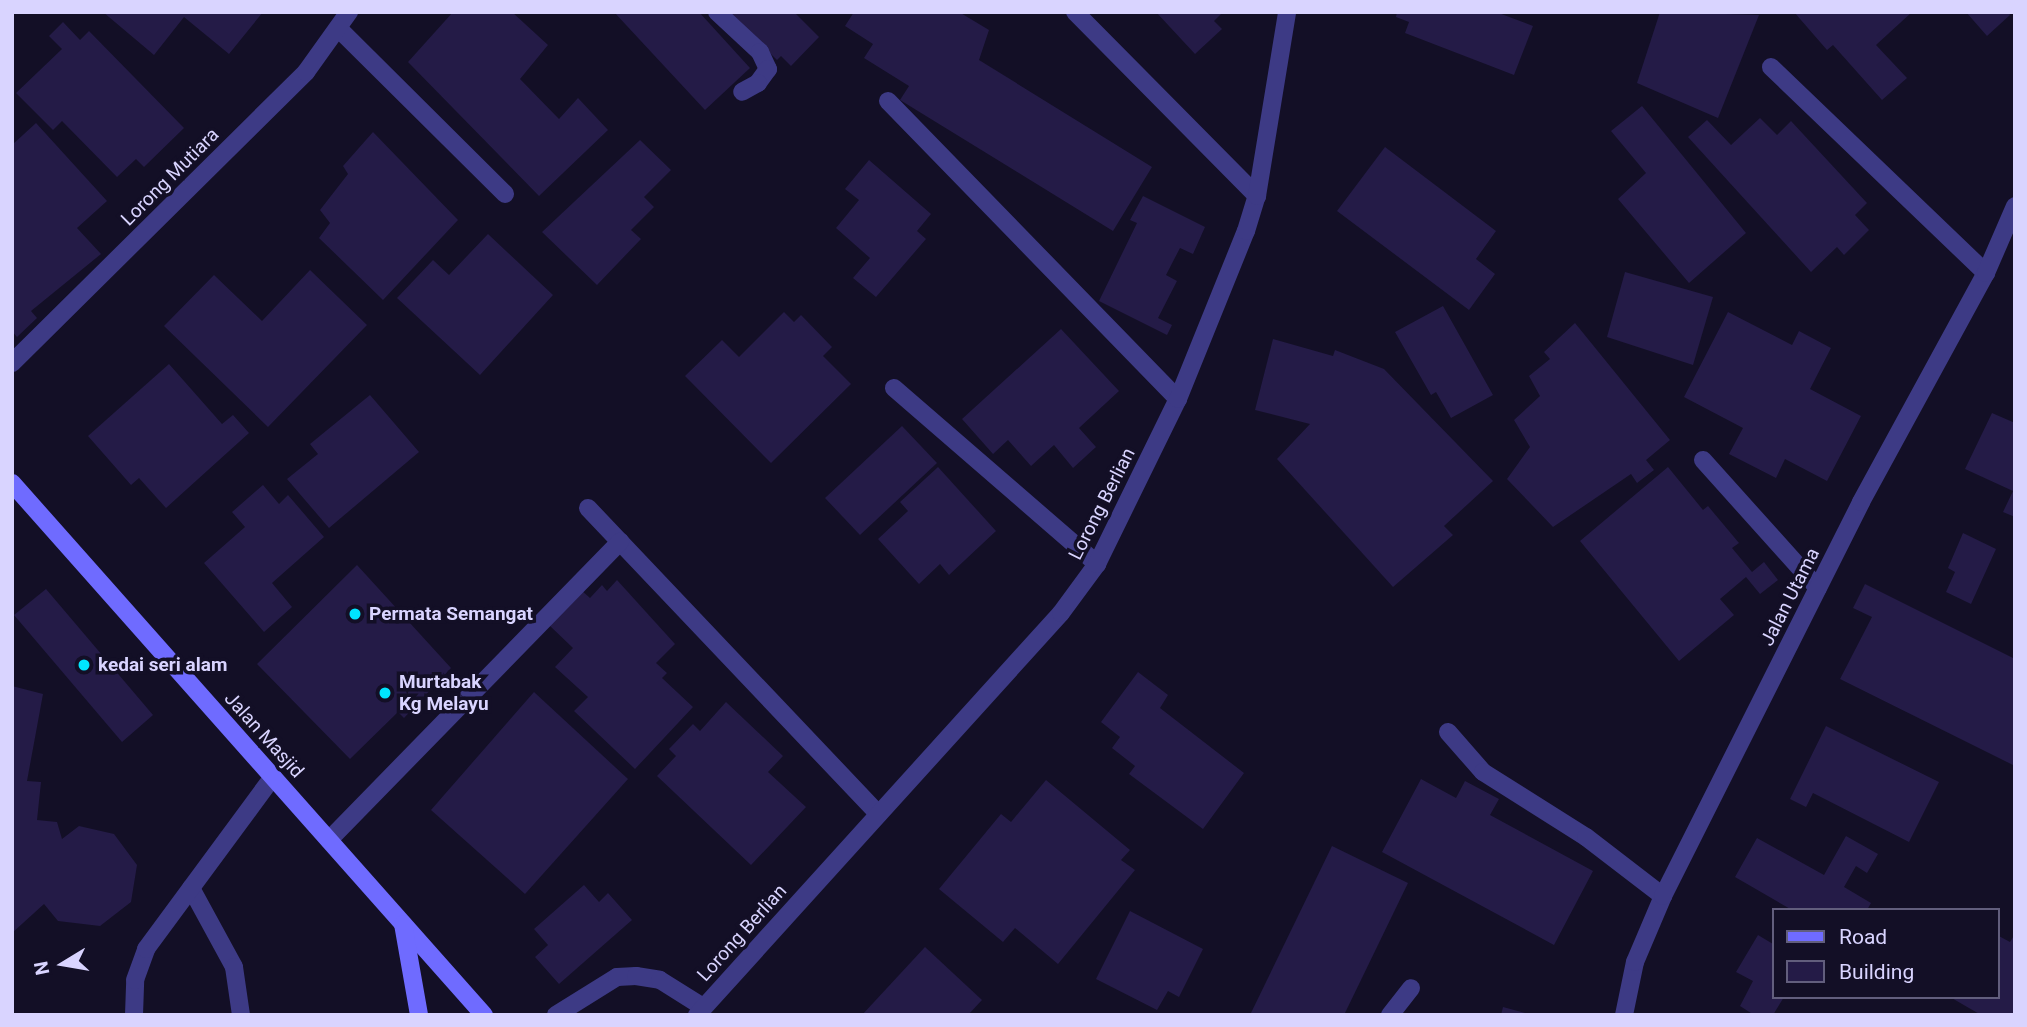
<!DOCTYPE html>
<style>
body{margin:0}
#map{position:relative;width:2027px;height:1027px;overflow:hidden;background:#130f26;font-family:Roboto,sans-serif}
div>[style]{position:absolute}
.building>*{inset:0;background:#241b47}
.service>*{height:18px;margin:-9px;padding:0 9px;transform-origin:9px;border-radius:9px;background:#3d3a85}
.minor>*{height:18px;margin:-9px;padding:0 9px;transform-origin:9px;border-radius:9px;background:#3d3a85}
.tertiary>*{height:18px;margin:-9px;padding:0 9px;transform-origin:9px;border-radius:9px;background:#3d3a85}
.secondary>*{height:18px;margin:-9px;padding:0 9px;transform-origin:9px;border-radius:9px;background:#6f6bff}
.dots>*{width:19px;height:19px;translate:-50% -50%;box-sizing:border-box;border:4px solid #130f26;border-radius:50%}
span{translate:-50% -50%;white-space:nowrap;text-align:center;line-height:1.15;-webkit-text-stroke:7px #130f26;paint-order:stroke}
.street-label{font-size:19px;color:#d9d4ff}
.poi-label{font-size:19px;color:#d9d4ff;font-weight:700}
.left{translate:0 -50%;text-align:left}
.frame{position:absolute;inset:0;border:14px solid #d9d4ff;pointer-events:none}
.legend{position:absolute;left:1772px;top:908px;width:228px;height:91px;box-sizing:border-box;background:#130f26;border:2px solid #625e7d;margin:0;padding:9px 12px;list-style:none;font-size:21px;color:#d9d4ff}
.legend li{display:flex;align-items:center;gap:14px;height:35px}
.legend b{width:35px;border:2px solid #625e7d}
.north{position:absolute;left:28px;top:929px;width:70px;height:70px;-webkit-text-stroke:5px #130f26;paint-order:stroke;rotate:259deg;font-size:19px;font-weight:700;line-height:28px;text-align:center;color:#d9d4ff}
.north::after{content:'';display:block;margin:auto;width:24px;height:32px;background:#d9d4ff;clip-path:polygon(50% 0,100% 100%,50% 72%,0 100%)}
</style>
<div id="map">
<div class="building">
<i style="clip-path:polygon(103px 12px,263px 12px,229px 54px,184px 17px,154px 55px)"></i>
<i style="clip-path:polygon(453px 12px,512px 12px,548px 45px,520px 79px,559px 119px,578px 98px,608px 130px,539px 196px,408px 62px)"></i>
<i style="clip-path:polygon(614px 12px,699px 12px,750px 68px,705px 110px)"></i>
<i style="clip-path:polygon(728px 12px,794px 12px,819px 37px,791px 66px,781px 56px,777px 60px)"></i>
<i style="clip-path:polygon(854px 12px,959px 12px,989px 30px,979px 60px,1152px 167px,1113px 231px,900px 100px,909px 86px,864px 58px,873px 44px,845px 26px)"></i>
<i style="clip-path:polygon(1156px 12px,1223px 12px,1214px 21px,1222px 29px,1195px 54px)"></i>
<i style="clip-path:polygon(1397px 12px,1496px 12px,1533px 26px,1514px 75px,1405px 33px,1409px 22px,1396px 17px)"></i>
<i style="clip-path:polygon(1660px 12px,1759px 15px,1718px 118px,1637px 83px)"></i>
<i style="clip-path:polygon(1794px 12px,1912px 12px,1876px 45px,1907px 78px,1882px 100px,1833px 45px,1827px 50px)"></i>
<i style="clip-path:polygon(1966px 12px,2008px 12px,2010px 15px,1987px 36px)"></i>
<i style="clip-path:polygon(63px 22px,80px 40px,89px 31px,184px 128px,144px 167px,136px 159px,117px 177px,62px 121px,53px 130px,16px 93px,62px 49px,49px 36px)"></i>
<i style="clip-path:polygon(1642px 106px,1746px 233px,1689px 283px,1618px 199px,1646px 173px,1611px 131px)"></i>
<i style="clip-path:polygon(1760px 118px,1777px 135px,1791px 121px,1867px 203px,1855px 215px,1869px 230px,1844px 255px,1837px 247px,1811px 272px,1688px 137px,1707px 120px,1731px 145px)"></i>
<i style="clip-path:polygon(36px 123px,107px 201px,77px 228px,101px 254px,31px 311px,37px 318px,17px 337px,12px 331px,12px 145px)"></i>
<i style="clip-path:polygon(373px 132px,458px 220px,383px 300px,319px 238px,330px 223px,320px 210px,348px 174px,343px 166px)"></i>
<i style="clip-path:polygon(640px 140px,671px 170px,644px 197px,654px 207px,631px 230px,641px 239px,597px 285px,542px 232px)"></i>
<i style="clip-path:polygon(1385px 147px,1496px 231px,1476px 259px,1495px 274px,1469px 310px,1337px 211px)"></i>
<i style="clip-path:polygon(869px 160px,931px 214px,917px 231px,926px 239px,876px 297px,853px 278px,870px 258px,836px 228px,859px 200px,845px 189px)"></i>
<i style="clip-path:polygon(1143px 196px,1205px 227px,1193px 254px,1180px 248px,1166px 275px,1177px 281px,1158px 318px,1172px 325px,1167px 335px,1099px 301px,1137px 223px,1130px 220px)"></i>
<i style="clip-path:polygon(488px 234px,553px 295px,480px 375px,397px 298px,433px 260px,449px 275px)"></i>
<i style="clip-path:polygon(310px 270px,367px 325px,268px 427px,164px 326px,214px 275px,262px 321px)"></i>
<i style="clip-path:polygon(1625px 272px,1713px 297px,1693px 365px,1607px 337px)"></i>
<i style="clip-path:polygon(1443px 306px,1493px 395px,1451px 418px,1436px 392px,1431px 395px,1395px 332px)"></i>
<i style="clip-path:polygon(784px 312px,794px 322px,801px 315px,832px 347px,823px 356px,851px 384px,771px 463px,685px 376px,722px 340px,739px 357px)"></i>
<i style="clip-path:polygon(1728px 312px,1792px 345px,1799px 331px,1831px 348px,1810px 389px,1861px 416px,1827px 481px,1785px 459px,1776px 478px,1729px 454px,1743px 428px,1684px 397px)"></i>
<i style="clip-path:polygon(1575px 323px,1670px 440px,1646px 460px,1654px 470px,1637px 483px,1631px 474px,1553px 527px,1507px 479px,1530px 447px,1514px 420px,1540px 396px,1529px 376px,1550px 359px,1544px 352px)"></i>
<i style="clip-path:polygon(1061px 329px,1119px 391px,1079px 428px,1096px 447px,1073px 468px,1054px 445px,1031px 466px,1008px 440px,993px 454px,962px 419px)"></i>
<i style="clip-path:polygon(1273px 339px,1333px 356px,1335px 350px,1384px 369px,1493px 481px,1444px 526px,1453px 535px,1393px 587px,1277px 459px,1310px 424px,1255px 410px)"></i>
<i style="clip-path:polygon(169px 364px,222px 424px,233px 415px,249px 433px,166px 508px,139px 478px,131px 485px,88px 436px)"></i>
<i style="clip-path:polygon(370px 395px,419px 452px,329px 528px,287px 479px,318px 454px,310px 444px)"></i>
<i style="clip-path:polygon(1992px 413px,2015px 423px,2015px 517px,2003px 512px,2013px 491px,1965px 469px)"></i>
<i style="clip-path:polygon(902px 426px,937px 463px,860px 535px,825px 498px)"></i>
<i style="clip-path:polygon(938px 467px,996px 531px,949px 575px,940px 564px,919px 584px,878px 539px,908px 511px,900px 502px)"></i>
<i style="clip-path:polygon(1668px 467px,1703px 510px,1708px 506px,1739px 543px,1732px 548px,1752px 572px,1764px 562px,1778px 580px,1760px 594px,1746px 577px,1720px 599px,1734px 615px,1679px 661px,1580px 541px)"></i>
<i style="clip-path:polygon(263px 485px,279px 504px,288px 495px,324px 537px,272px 583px,292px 607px,264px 632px,204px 563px,245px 527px,232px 512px)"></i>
<i style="clip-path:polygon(1963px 533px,1996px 549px,1971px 604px,1946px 592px,1955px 572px,1948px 568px)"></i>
<i style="clip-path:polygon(357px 565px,451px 668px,404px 718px,398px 712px,350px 759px,257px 664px)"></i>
<i style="clip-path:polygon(617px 580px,675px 644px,656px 663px,667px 673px,662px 678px,693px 707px,635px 769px,574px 711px,588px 697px,555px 667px,573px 648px,549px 625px,581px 590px,590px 598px,602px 585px,607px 591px)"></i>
<i style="clip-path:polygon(1865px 584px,2015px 659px,2015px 766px,1840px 679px,1872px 617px,1853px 608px)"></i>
<i style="clip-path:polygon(46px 589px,153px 715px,122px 742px,14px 615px)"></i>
<i style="clip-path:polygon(1138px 672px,1168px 695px,1160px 708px,1244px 773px,1203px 829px,1129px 774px,1135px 766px,1112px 748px,1120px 737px,1101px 722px)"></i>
<i style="clip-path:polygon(12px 686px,43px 694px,27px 781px,41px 782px,37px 820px,57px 822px,62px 839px,79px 826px,114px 834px,137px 865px,131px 902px,100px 926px,58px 921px,44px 904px,12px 933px)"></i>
<i style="clip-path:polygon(534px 692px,628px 779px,525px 894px,431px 810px)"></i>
<i style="clip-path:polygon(726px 702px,783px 756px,768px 772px,806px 807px,751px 865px,657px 776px,676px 756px,669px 749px,693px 724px,700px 731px)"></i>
<i style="clip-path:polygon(1826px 726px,1939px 782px,1909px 842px,1813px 793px,1806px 807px,1790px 799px)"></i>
<i style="clip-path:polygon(1421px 779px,1456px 798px,1465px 781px,1499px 799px,1490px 815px,1593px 871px,1554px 945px,1382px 852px)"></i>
<i style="clip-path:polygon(1046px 780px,1130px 850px,1121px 860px,1135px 870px,1058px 964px,1015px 928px,1003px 942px,939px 889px,1001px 814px,1011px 822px)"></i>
<i style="clip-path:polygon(1846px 836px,1878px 854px,1867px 873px,1856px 866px,1844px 887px,1871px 903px,1867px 910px,1792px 910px,1735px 877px,1757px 838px,1824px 875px)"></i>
<i style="clip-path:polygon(1332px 846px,1408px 883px,1344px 1015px,1250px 1015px)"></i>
<i style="clip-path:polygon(584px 885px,599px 902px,608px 893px,632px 920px,559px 984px,535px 957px,548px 945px,534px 929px)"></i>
<i style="clip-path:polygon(1130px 911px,1203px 949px,1179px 997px,1168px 991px,1157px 1010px,1096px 979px)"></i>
<i style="clip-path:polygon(2015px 934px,2015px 1015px,1981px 1015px,1950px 997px,1997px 997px,1997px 935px,2010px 942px)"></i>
<i style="clip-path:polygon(1758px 935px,1773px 944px,1773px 997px,1784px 997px,1773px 1015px,1754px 1015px,1740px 1006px,1753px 981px,1736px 972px)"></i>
<i style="clip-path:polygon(925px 947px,982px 1000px,968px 1015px,862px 1015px)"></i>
<i style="clip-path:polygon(1503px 1007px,1529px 1014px,1529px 1015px,1501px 1015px)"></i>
</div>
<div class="service">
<i style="left:717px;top:12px;width:59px;rotate:42.9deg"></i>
<i style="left:760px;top:52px;width:19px;rotate:65deg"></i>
<i style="left:768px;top:69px;width:17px;rotate:126deg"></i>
<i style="left:758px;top:83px;width:18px;rotate:151deg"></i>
<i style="left:339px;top:29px;width:234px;rotate:44.8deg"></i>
<i style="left:1771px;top:67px;width:298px;rotate:43.8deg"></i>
<i style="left:888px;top:101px;width:416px;rotate:45.8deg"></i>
<i style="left:894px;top:388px;width:269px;rotate:40.9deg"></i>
<i style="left:1703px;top:460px;width:172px;rotate:48.1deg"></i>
<i style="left:588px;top:508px;width:422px;rotate:46.5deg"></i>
<i style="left:1448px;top:732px;width:53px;rotate:48.8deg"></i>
<i style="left:1483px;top:772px;width:122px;rotate:32.3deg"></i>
<i style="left:1586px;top:837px;width:97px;rotate:37.5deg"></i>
<i style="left:329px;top:840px;width:417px;rotate:-45.7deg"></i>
<i style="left:191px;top:888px;width:90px;rotate:61.4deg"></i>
<i style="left:234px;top:967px;width:49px;rotate:81.7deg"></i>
<i style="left:134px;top:1015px;width:35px;rotate:-88deg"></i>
<i style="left:135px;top:980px;width:33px;rotate:-70deg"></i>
<i style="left:146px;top:949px;width:214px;rotate:-53.6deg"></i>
<i style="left:556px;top:1015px;width:72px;rotate:-31.9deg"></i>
<i style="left:617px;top:977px;width:19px;rotate:-3deg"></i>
<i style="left:636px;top:976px;width:24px;rotate:9deg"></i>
<i style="left:660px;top:980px;width:51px;rotate:32.1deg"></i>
<i style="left:1390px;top:1015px;width:34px;rotate:-52deg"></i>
</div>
<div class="minor">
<i style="left:1075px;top:12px;width:259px;rotate:45.3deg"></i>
<i style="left:12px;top:363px;width:414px;rotate:-44.7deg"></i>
<i style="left:306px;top:72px;width:74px;rotate:-54.4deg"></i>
<i style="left:697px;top:1015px;width:542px;rotate:-47.84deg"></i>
<i style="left:1061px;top:613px;width:61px;rotate:-53.7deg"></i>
<i style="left:1097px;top:564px;width:184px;rotate:-63.9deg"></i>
<i style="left:1178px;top:399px;width:181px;rotate:-68deg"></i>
<i style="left:1246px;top:231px;width:37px;rotate:-73deg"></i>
<i style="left:1257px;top:196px;width:186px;rotate:-80.7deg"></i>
</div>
<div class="tertiary">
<i style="left:1624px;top:1015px;width:54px;rotate:-78.3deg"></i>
<i style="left:1635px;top:962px;width:72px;rotate:-67deg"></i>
<i style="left:1663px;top:896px;width:441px;rotate:-63.3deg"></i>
<i style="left:1861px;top:502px;width:261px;rotate:-61.4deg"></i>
<i style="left:1986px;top:273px;width:73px;rotate:-66.6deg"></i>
</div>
<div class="secondary">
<i style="left:12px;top:483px;width:711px;rotate:48.42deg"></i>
<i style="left:403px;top:924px;width:92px;rotate:80deg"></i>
</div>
<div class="dots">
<i style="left:355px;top:614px;background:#00e5ff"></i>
<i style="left:84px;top:665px;background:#00e5ff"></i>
<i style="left:385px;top:693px;background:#00e5ff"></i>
</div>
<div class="street-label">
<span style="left:170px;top:177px;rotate:-45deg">Lorong Mutiara</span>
<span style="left:1102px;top:504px;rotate:-63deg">Lorong Berlian</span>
<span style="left:1790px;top:597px;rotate:-63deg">Jalan Utama</span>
<span style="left:264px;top:735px;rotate:48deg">Jalan Masjid</span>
<span style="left:742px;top:933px;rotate:-48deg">Lorong Berlian</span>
</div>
<div class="poi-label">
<span class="left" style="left:369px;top:614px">Permata Semangat</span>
<span class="left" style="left:98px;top:665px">kedai seri alam</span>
<span class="left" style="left:399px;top:693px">Murtabak<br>Kg Melayu</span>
</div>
<div class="frame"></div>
<ul class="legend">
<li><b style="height:9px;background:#6f6bff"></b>Road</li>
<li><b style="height:19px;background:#241b47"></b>Building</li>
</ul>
<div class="north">N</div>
</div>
